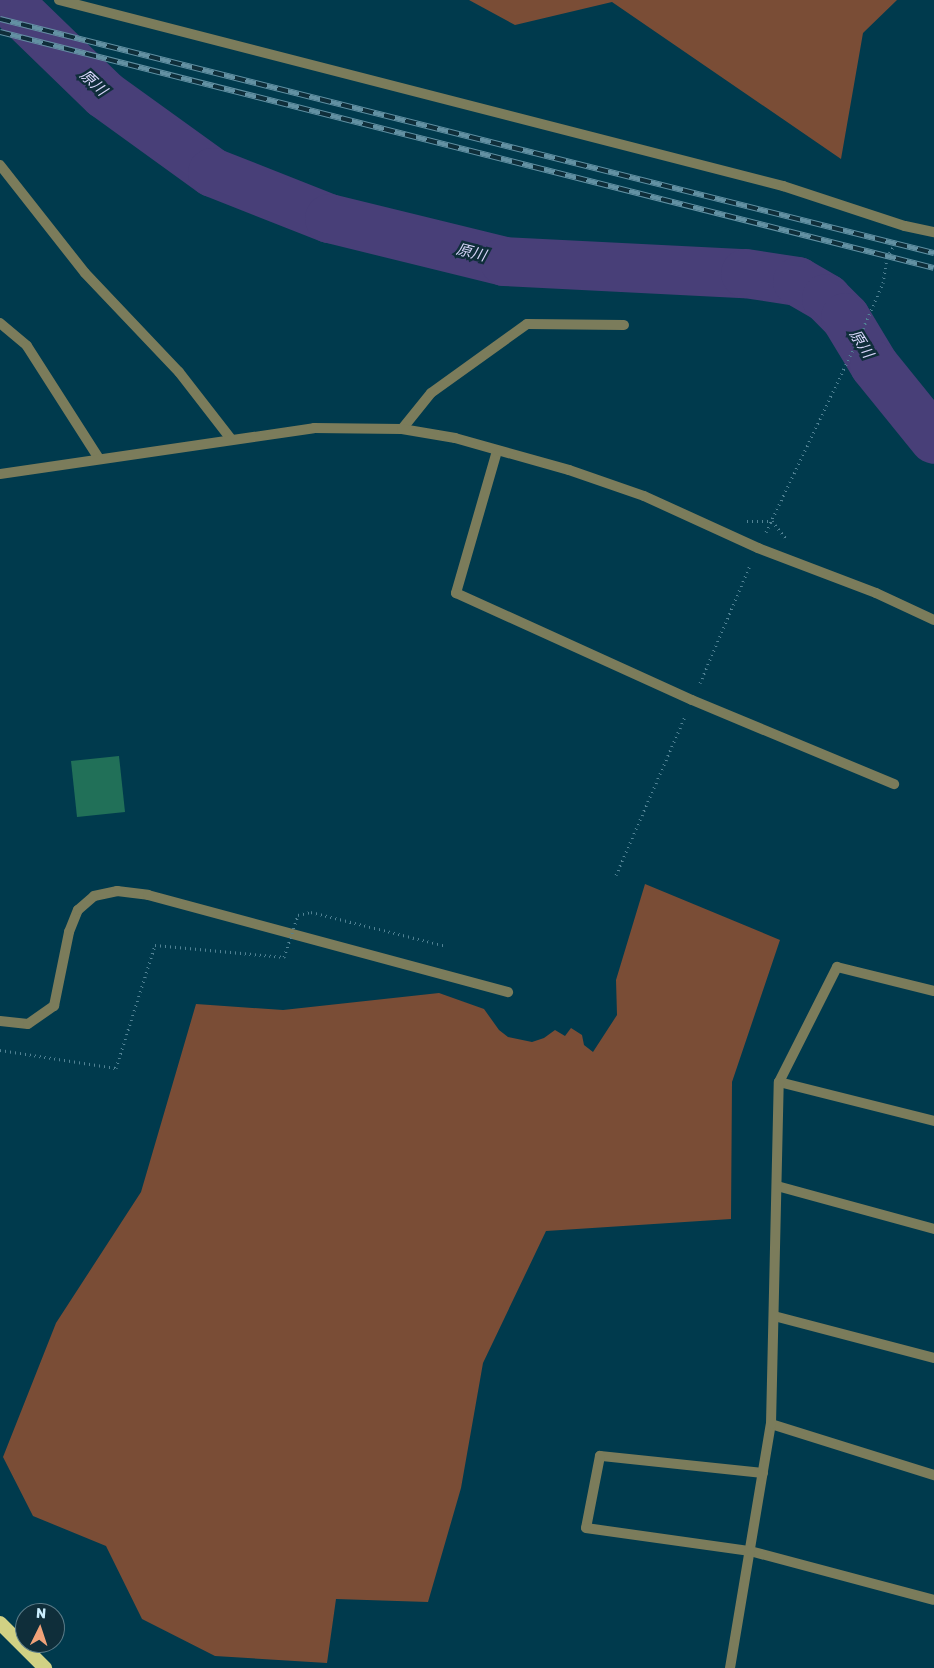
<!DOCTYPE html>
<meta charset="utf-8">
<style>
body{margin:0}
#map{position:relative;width:934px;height:1668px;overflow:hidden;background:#003a4d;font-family:Rubik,"Noto Sans JP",sans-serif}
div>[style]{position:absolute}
.green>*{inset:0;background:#7a4d36}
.river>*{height:49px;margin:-24.5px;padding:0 24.5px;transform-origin:24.5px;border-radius:24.5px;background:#483f78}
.building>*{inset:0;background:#217058}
.path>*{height:3px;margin-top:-1.5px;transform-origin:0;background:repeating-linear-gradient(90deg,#518294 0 1px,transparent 0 5px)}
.service>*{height:10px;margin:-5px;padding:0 5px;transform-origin:5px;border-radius:5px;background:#7b7c5b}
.minor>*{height:10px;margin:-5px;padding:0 5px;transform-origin:5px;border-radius:5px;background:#7b7c5b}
.trunk>*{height:14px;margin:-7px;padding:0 7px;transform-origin:7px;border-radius:7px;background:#d1d184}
.rail>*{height:5.5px;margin-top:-2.75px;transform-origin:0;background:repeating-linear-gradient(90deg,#0f2e3a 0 11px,#6391a3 0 22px);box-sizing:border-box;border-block:1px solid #6391a3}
.path-bridge>*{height:3px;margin-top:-1.5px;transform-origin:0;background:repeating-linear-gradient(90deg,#518294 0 1px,transparent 0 5px)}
span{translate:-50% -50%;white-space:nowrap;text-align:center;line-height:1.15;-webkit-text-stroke:5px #0f2e3a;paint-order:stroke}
.water-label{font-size:15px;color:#d7d5f9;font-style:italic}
.north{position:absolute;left:15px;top:1603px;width:50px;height:50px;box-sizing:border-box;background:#0f2e3a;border:1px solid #5a7b88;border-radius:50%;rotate:4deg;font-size:14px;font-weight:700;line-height:20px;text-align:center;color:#cbeefe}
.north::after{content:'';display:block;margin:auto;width:18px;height:22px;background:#f0a279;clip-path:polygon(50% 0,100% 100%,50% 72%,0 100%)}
</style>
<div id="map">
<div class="green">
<i style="clip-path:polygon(469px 0,897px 0,863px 33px,841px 159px,612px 2px,515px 25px)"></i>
<i style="clip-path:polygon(645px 884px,780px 940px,732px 1082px,731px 1219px,546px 1231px,483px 1363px,461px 1488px,428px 1602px,336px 1599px,327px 1663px,215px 1656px,142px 1619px,106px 1546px,33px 1516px,3px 1457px,56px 1323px,141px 1192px,196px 1004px,283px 1010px,439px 993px,484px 1009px,499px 1030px,508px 1037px,532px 1042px,544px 1038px,555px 1030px,565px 1036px,571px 1028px,582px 1035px,584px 1045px,593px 1052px,617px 1015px,616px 980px)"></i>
</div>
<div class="river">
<i style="left:7px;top:0;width:135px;rotate:44.1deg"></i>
<i style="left:104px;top:94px;width:133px;rotate:35.8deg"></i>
<i style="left:212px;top:172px;width:126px;rotate:21.5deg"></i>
<i style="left:329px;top:218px;width:180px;rotate:13.8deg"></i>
<i style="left:504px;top:261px;width:241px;rotate:2.9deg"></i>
<i style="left:745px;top:273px;width:53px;rotate:8.7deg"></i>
<i style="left:797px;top:281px;width:34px;rotate:30deg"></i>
<i style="left:826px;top:298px;width:27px;rotate:45deg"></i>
<i style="left:845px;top:317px;width:56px;rotate:58.9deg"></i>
<i style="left:874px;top:365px;width:95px;rotate:51deg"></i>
</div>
<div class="building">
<i style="clip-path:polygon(119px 756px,125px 812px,77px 817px,71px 761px)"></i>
</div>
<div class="path">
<i style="left:747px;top:521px;width:25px"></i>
<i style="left:772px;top:521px;width:22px;rotate:51deg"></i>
<i style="left:766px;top:532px;width:221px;rotate:-64.5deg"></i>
<i style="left:861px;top:333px;width:55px;rotate:-66.3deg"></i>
<i style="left:883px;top:283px;width:26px;rotate:-81deg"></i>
<i style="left:887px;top:257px;width:17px;rotate:-59deg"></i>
<i style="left:700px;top:683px;width:128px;rotate:-67deg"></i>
<i style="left:616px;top:875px;width:173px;rotate:-66.5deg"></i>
</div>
<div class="service">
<i style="left:0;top:1021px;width:28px;rotate:6deg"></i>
<i style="left:28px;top:1024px;width:32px;rotate:-35deg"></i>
<i style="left:54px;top:1006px;width:76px;rotate:-78.5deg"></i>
<i style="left:69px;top:932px;width:24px;rotate:-68deg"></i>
<i style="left:78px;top:910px;width:21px;rotate:-41deg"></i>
<i style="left:94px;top:896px;width:24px;rotate:-12deg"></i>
<i style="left:117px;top:891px;width:31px;rotate:7deg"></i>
<i style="left:148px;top:895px;width:373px;rotate:15.1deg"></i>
</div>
<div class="minor">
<i style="left:59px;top:0;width:748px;rotate:14.41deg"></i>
<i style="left:783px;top:186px;width:128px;rotate:18.2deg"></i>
<i style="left:905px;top:226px;width:30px;rotate:12deg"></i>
<i style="left:0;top:165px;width:137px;rotate:51.8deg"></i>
<i style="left:85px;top:273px;width:137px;rotate:46.5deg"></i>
<i style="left:179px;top:372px;width:85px;rotate:52.2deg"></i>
<i style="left:0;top:323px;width:35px;rotate:40deg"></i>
<i style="left:27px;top:346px;width:132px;rotate:57.4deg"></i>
<i style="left:402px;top:429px;width:46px;rotate:-51.1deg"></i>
<i style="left:431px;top:393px;width:118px;rotate:-35.7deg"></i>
<i style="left:527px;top:324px;width:97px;rotate:0.6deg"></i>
<i style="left:497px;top:451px;width:148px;rotate:106.1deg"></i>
<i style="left:456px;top:593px;width:259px;rotate:24.4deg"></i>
<i style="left:692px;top:700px;width:219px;rotate:22.6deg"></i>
<i style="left:0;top:474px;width:317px;rotate:-8.3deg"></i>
<i style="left:314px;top:428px;width:88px;rotate:0.7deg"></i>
<i style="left:402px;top:429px;width:54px;rotate:9.6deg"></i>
<i style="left:455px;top:438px;width:118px;rotate:15.7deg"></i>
<i style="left:569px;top:470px;width:79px;rotate:19.1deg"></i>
<i style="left:644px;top:496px;width:125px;rotate:24.5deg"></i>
<i style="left:758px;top:548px;width:126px;rotate:20.9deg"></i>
<i style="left:876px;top:593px;width:64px;rotate:25deg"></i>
<i style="left:779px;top:1082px;width:160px;rotate:14.1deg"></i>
<i style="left:777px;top:1186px;width:163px;rotate:15.3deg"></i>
<i style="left:774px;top:1316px;width:165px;rotate:14.7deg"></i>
<i style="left:771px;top:1424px;width:171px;rotate:17.4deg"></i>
<i style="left:763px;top:1473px;width:164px;rotate:-174deg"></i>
<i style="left:600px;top:1456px;width:73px;rotate:101deg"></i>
<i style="left:586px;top:1528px;width:166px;rotate:8deg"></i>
<i style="left:750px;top:1551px;width:190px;rotate:14.9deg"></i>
<i style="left:730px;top:1668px;width:247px;rotate:-80.5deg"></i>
<i style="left:771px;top:1424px;width:342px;rotate:-88.7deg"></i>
<i style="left:779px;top:1082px;width:129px;rotate:-63.2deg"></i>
<i style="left:837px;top:967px;width:100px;rotate:13.9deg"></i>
</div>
<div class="trunk">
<i style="left:0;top:1623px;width:64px;rotate:45deg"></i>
</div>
<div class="rail">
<i style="left:0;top:19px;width:963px;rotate:14.07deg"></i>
<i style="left:0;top:32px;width:963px;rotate:14.18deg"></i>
</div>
<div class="path-bridge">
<i style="left:0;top:1050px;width:117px;rotate:8.8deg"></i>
<i style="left:116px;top:1068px;width:129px;rotate:-72.4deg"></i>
<i style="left:155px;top:945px;width:130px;rotate:5.3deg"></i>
<i style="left:284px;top:957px;width:44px;rotate:-71.6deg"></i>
<i style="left:298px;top:915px;width:13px;rotate:-13deg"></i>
<i style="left:311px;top:912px;width:139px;rotate:14.1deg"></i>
</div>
<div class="water-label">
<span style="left:93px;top:83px;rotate:43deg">原川</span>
<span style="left:471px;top:253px;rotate:14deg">原川</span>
<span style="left:861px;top:344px;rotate:58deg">原川</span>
</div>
<div class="north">N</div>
</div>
